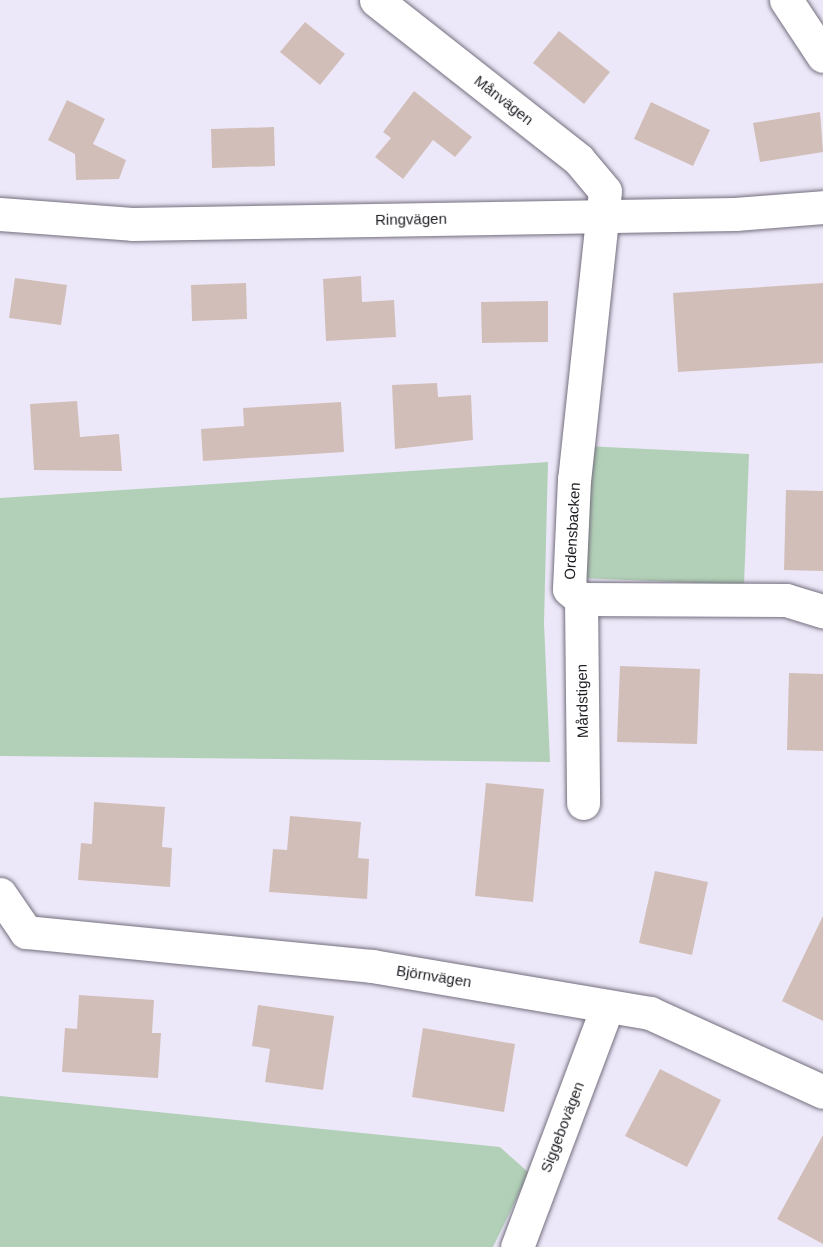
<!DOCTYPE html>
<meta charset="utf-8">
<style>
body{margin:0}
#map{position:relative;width:823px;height:1247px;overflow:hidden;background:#ede8f9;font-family:Arial,sans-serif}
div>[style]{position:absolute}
.green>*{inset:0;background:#b2d0b7}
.building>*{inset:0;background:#d2beb8}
.roads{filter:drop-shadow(0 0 2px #746f7e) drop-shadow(0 0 2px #746f7e)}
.minor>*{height:33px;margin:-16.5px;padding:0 16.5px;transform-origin:16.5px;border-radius:16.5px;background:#fff}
span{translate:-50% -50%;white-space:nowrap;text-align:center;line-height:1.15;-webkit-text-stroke:6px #fff;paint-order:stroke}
.street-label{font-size:15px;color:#201e24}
</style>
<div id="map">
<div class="green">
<i style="clip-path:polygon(585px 446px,749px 454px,744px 585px,579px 578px)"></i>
<i style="clip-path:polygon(548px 462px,544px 623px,550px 762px,0 756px,0 498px)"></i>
<i style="clip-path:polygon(0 1096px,500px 1147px,529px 1173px,493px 1247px,0 1247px)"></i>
</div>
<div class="building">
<i style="clip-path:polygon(305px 22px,345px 54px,320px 85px,280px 52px)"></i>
<i style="clip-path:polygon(559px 31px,610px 72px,584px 104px,533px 63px)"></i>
<i style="clip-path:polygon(414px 91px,472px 137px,455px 157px,433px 140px,403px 179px,375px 157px,391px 138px,383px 132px)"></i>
<i style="clip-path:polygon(67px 100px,105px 119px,93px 144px,126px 160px,119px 179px,76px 180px,75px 154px,48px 140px)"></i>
<i style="clip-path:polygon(651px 102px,710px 130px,693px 166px,634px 139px)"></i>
<i style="clip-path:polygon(820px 112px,823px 152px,760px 162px,753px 123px)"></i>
<i style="clip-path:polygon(274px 127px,275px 166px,212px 168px,211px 129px)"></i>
<i style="clip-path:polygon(361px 276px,362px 302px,394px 300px,396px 337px,326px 341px,323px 279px)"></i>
<i style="clip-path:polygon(15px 278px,67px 285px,61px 325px,9px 318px)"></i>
<i style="clip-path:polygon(246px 283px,247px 319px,192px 321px,191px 285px)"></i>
<i style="clip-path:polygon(823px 283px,823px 363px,678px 372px,673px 293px)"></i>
<i style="clip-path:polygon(548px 301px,548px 342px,482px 343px,481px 302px)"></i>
<i style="clip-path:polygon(437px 383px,438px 397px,471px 395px,473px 440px,395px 449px,392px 385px)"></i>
<i style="clip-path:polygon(77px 401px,80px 437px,119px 434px,122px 471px,34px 470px,30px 404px)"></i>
<i style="clip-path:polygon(341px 402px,344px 452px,203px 461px,201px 429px,244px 426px,243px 408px)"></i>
<i style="clip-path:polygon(786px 490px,823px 491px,823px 571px,784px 570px)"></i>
<i style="clip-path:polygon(620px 666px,700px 669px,697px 744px,617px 742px)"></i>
<i style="clip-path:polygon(789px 673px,823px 674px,823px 751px,787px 750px)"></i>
<i style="clip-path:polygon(486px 783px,544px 789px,533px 902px,475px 896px)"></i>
<i style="clip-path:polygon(94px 802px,165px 807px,162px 847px,172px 848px,170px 887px,78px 880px,81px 843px,92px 844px)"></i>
<i style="clip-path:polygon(290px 816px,361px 822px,358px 858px,369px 859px,367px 899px,269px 892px,273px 849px,287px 850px)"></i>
<i style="clip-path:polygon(655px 871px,708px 882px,692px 955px,639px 943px)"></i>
<i style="clip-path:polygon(823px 916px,823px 1021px,782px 1001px)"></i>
<i style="clip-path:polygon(79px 995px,154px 1000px,152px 1033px,161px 1033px,158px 1078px,62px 1072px,65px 1028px,77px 1029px)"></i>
<i style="clip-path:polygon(258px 1005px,334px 1016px,323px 1090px,265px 1082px,270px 1049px,252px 1046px)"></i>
<i style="clip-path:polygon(423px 1028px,515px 1044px,504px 1112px,412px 1097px)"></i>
<i style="clip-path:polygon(660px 1069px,721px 1100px,687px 1167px,625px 1136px)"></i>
<i style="clip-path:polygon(823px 1135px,823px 1244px,777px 1219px)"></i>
</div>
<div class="roads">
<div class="minor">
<i style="left:376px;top:0;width:258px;rotate:38.2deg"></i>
<i style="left:579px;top:160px;width:40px;rotate:50deg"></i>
<i style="left:605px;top:191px;width:290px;rotate:96.1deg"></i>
<i style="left:574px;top:479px;width:110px;rotate:92.6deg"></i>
<i style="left:569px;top:589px;width:16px;rotate:40deg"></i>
<i style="left:581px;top:599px;width:205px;rotate:0.3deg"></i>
<i style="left:786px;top:600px;width:39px;rotate:17deg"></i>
<i style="left:786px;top:0;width:67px;rotate:56.5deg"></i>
<i style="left:0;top:214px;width:132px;rotate:4.3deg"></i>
<i style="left:132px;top:224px;width:603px;rotate:-0.95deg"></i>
<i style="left:735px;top:214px;width:88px;rotate:-4.5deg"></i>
<i style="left:581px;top:599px;width:204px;rotate:89.4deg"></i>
<i style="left:0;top:894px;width:46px;rotate:55.6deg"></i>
<i style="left:26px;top:932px;width:348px;rotate:5.6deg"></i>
<i style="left:372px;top:966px;width:282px;rotate:9.6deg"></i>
<i style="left:650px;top:1013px;width:190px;rotate:24.5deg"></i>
<i style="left:517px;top:1247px;width:256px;rotate:-69.4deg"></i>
</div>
</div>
<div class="street-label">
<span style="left:504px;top:100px;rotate:38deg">Månvägen</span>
<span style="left:411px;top:219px;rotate:-1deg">Ringvägen</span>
<span style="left:572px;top:531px;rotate:-87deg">Ordensbacken</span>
<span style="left:582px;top:701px;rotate:-91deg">Mårdstigen</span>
<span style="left:434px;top:976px;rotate:9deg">Björnvägen</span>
<span style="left:562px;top:1127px;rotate:-69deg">Siggebovägen</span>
</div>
</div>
